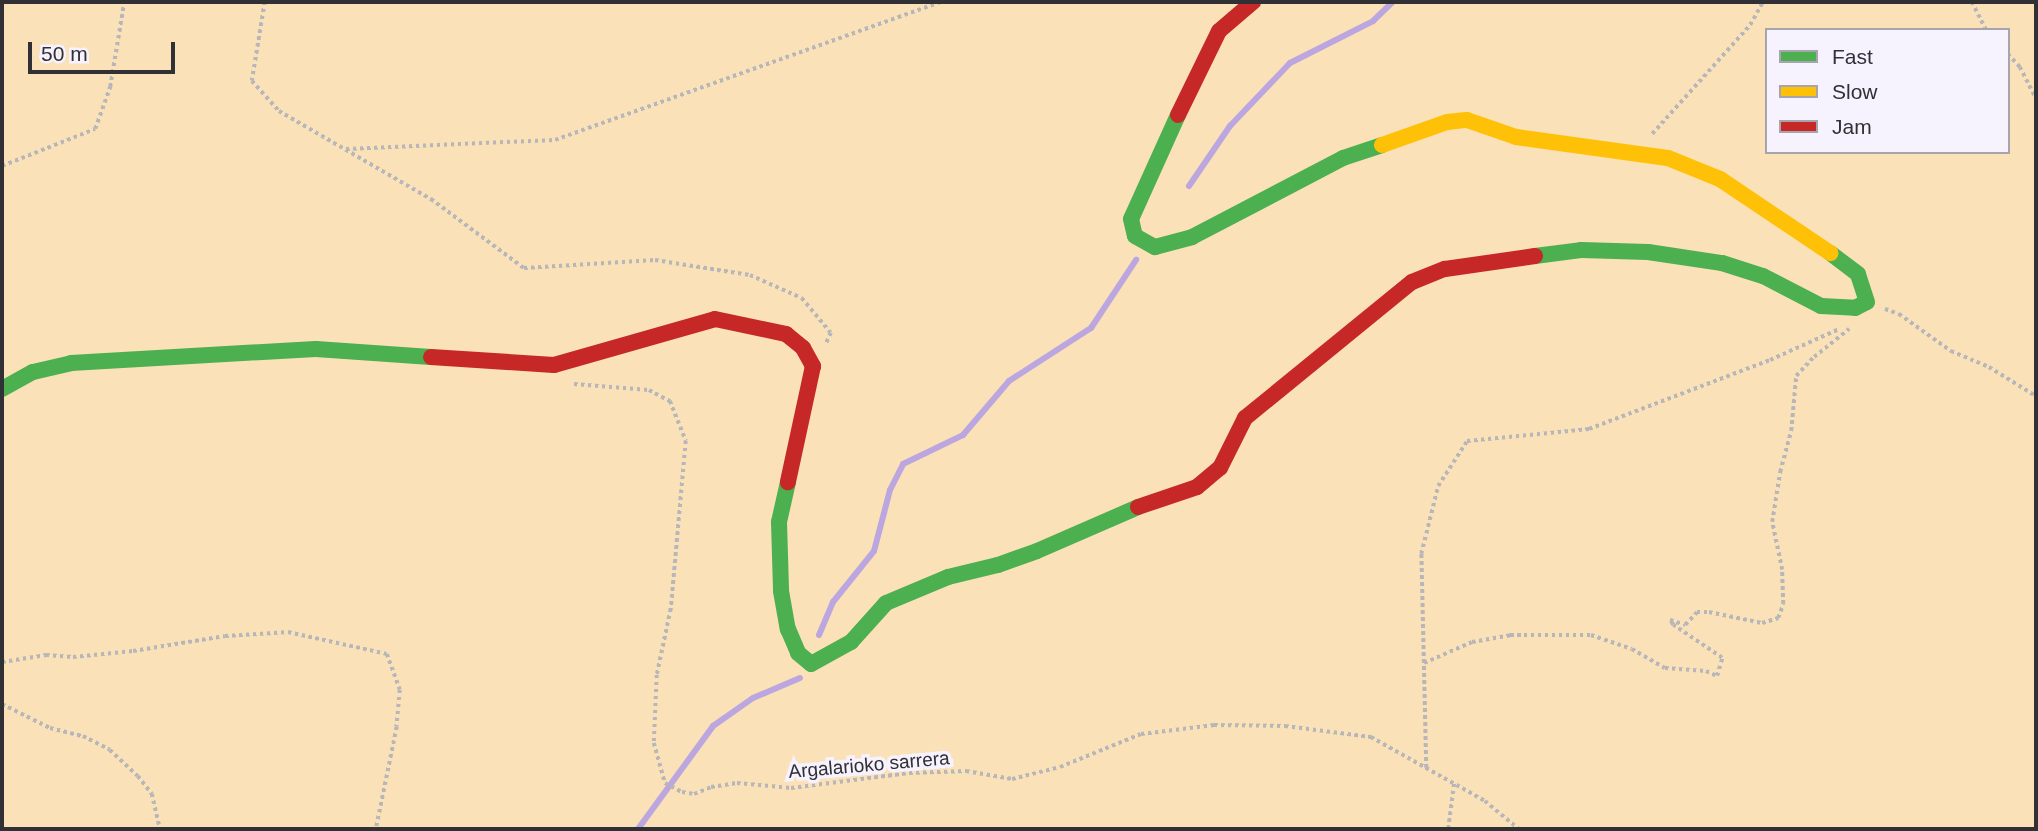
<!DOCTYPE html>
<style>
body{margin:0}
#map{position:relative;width:2038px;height:831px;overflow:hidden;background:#f7f5fb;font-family:Arial,sans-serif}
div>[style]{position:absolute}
.green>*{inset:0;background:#fae1b7}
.stream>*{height:6px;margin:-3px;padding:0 3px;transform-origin:3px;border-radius:3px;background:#bca6e0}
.path>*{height:3.5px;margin-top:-1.75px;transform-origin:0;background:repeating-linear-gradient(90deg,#b7b6b8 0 3.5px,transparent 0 7px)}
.fast>*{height:16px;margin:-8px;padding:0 8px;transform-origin:8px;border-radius:8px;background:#4caf50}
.slow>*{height:16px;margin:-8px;padding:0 8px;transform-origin:8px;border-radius:8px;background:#ffc107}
.jam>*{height:16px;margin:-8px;padding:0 8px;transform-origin:8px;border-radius:8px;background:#c62828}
span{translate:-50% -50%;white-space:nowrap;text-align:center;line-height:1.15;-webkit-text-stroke:7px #f6f2fe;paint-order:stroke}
.street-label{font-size:19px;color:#313034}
.frame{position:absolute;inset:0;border:4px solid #313034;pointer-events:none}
.legend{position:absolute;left:1765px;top:28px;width:245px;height:126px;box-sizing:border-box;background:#f6f2fe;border:2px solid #a7a4ad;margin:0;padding:9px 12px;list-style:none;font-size:21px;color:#313034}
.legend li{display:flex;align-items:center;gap:14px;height:35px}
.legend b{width:35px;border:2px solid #a7a4ad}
.scale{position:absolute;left:28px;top:42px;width:147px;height:32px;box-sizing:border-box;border:4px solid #313034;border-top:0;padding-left:9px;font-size:21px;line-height:24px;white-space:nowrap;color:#313034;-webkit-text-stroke:5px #f6f2fe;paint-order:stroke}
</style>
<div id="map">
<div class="green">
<i style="clip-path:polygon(evenodd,2px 2px,2036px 2px,2036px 829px,2px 829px,2px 2px,1767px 30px,2008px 30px,2008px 152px,1767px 152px,1767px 30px)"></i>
</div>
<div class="stream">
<i style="left:1189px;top:186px;width:73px;rotate:-55.7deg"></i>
<i style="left:1230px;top:126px;width:87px;rotate:-46.4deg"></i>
<i style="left:1290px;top:63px;width:93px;rotate:-26.8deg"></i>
<i style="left:1373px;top:21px;width:28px;rotate:-44deg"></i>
<i style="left:819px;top:635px;width:36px;rotate:-67deg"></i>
<i style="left:833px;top:602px;width:65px;rotate:-51.2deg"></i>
<i style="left:874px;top:551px;width:63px;rotate:-75.3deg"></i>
<i style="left:890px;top:490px;width:29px;rotate:-63deg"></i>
<i style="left:903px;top:464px;width:67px;rotate:-25.8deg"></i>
<i style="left:963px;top:435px;width:71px;rotate:-49.6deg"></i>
<i style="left:1009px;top:381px;width:98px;rotate:-32.9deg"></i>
<i style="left:1091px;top:328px;width:82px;rotate:-56.5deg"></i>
<i style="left:638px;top:829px;width:127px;rotate:-53.9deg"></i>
<i style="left:713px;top:726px;width:49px;rotate:-35deg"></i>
<i style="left:753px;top:698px;width:51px;rotate:-23.1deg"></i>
</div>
<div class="path">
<i style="left:265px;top:2px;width:80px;rotate:99.3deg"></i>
<i style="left:252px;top:81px;width:40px;rotate:48deg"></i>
<i style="left:279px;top:111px;width:176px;rotate:30.1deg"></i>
<i style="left:431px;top:199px;width:116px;rotate:36.6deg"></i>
<i style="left:524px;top:268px;width:131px;rotate:-3.5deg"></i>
<i style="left:655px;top:260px;width:96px;rotate:9deg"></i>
<i style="left:750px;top:275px;width:57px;rotate:23.9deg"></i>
<i style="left:802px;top:298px;width:45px;rotate:50.4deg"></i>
<i style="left:831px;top:333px;width:12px;rotate:114deg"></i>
<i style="left:1972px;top:2px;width:31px;rotate:63deg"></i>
<i style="left:2008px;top:54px;width:18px;rotate:47deg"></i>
<i style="left:2020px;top:67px;width:36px;rotate:63deg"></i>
<i style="left:1652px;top:134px;width:147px;rotate:-48deg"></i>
<i style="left:1750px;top:25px;width:26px;rotate:-61deg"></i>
<i style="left:346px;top:149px;width:209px;rotate:-2.5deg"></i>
<i style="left:555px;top:140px;width:409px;rotate:-19.7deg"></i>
<i style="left:2px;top:166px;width:100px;rotate:-21.7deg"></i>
<i style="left:95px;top:129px;width:45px;rotate:-70.3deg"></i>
<i style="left:110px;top:87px;width:86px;rotate:-80.6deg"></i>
<i style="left:1885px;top:309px;width:15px;rotate:20deg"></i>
<i style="left:1899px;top:314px;width:64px;rotate:35.4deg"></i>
<i style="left:1951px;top:351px;width:41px;rotate:22.8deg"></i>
<i style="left:1989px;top:367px;width:55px;rotate:31.7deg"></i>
<i style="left:574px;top:384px;width:75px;rotate:4.6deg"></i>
<i style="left:649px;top:390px;width:24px;rotate:28deg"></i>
<i style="left:670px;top:401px;width:43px;rotate:68.2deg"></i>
<i style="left:686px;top:441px;width:169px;rotate:95.1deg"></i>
<i style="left:671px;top:609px;width:67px;rotate:102deg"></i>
<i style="left:657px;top:675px;width:68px;rotate:92.5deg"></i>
<i style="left:654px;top:743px;width:41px;rotate:74.6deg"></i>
<i style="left:665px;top:783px;width:19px;rotate:28deg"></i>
<i style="left:682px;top:792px;width:12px;rotate:9deg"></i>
<i style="left:694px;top:794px;width:18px;rotate:-22deg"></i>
<i style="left:711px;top:787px;width:26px;rotate:-9deg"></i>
<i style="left:737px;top:783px;width:54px;rotate:5.3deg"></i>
<i style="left:791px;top:788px;width:119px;rotate:-7.2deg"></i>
<i style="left:909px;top:773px;width:57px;rotate:-2deg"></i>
<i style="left:966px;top:771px;width:47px;rotate:9.9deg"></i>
<i style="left:1012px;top:779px;width:49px;rotate:-14deg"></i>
<i style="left:1060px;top:767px;width:87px;rotate:-22.2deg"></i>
<i style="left:1141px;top:734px;width:74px;rotate:-7deg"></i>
<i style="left:1214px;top:725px;width:71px;rotate:0.8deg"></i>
<i style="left:1285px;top:726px;width:87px;rotate:7.3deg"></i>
<i style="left:1371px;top:737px;width:131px;rotate:29.3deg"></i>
<i style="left:1485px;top:801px;width:44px;rotate:39.5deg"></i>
<i style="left:2px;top:662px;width:45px;rotate:-9deg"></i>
<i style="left:46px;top:655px;width:27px;rotate:4deg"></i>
<i style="left:73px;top:657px;width:60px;rotate:-5.7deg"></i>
<i style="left:133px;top:651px;width:93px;rotate:-9.3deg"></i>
<i style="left:225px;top:636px;width:63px;rotate:-3.6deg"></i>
<i style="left:288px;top:632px;width:101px;rotate:12.5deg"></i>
<i style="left:387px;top:654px;width:38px;rotate:70deg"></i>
<i style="left:400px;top:690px;width:37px;rotate:95deg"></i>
<i style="left:397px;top:727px;width:104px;rotate:101.6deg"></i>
<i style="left:1424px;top:663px;width:52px;rotate:-23.6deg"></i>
<i style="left:1472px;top:642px;width:39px;rotate:-10deg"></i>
<i style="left:1510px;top:635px;width:81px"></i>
<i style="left:1591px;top:635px;width:43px;rotate:18.9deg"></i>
<i style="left:1632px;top:649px;width:38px;rotate:30deg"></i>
<i style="left:1665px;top:668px;width:41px;rotate:4.2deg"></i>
<i style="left:1706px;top:671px;width:12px;rotate:24deg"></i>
<i style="left:1717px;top:676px;width:19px;rotate:-74deg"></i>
<i style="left:1722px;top:658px;width:59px;rotate:-146deg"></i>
<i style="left:1673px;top:625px;width:6px;rotate:-121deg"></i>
<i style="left:1670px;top:620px;width:16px;rotate:18deg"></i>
<i style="left:1685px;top:625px;width:18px;rotate:-47deg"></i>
<i style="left:1697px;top:612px;width:12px"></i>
<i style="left:1709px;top:612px;width:54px;rotate:11.7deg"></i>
<i style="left:1762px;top:623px;width:17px;rotate:-17deg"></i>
<i style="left:1778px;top:618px;width:15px;rotate:-70deg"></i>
<i style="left:1783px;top:604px;width:34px;rotate:-92deg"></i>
<i style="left:1782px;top:570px;width:49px;rotate:-101.8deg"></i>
<i style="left:1772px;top:522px;width:51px;rotate:-80.9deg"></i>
<i style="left:1780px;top:472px;width:42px;rotate:-75deg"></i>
<i style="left:1791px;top:431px;width:55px;rotate:-84.8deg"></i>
<i style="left:1796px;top:376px;width:26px;rotate:-47deg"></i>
<i style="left:1814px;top:357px;width:45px;rotate:-38.7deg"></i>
<i style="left:2px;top:704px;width:54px;rotate:26.6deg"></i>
<i style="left:50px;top:728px;width:34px;rotate:14deg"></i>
<i style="left:83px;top:736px;width:30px;rotate:27deg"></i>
<i style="left:110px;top:750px;width:38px;rotate:43deg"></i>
<i style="left:138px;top:776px;width:23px;rotate:52deg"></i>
<i style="left:152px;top:794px;width:36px;rotate:77deg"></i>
<i style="left:1426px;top:768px;width:214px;rotate:-91.3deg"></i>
<i style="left:1421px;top:554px;width:70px;rotate:-76deg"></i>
<i style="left:1438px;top:486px;width:54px;rotate:-57.2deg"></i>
<i style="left:1467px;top:441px;width:123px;rotate:-5.6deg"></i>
<i style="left:1589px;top:429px;width:194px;rotate:-20.9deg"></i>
<i style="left:1770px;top:360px;width:76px;rotate:-24.2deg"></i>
<i style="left:1448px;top:829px;width:46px;rotate:-82.6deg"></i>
</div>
<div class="fast">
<i style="left:1178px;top:115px;width:114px;rotate:114.3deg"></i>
<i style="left:1131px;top:219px;width:17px;rotate:77deg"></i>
<i style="left:1135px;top:236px;width:23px;rotate:29deg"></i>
<i style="left:1155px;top:247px;width:38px;rotate:-15deg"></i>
<i style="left:1192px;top:237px;width:170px;rotate:-27.6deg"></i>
<i style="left:1343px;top:158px;width:41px;rotate:-18.4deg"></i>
<i style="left:1535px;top:256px;width:46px;rotate:-7.4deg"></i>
<i style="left:1581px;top:250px;width:67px;rotate:1.7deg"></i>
<i style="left:1648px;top:252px;width:75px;rotate:8.5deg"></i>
<i style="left:1722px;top:263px;width:43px;rotate:17.6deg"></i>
<i style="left:1763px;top:276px;width:65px;rotate:27.3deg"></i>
<i style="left:1821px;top:306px;width:34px;rotate:3deg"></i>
<i style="left:1855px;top:308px;width:13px;rotate:-27deg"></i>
<i style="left:1867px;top:302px;width:29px;rotate:-108deg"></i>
<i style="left:1858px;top:274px;width:35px;rotate:-143deg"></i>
<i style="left:2px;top:389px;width:35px;rotate:-29deg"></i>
<i style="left:33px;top:372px;width:39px;rotate:-13deg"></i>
<i style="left:71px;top:363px;width:245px;rotate:-3.3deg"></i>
<i style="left:316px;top:349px;width:115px;rotate:4deg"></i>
<i style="left:788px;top:482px;width:41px;rotate:102.7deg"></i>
<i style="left:779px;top:522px;width:69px;rotate:88.3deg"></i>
<i style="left:781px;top:591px;width:39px;rotate:80deg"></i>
<i style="left:788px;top:629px;width:26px;rotate:67deg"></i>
<i style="left:798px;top:653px;width:17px;rotate:40deg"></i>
<i style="left:811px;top:664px;width:46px;rotate:-28.8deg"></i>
<i style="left:851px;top:642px;width:52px;rotate:-48.1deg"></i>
<i style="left:886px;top:603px;width:67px;rotate:-22.8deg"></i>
<i style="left:948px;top:577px;width:51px;rotate:-13.5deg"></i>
<i style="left:998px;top:565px;width:41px;rotate:-19.7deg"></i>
<i style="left:1037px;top:551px;width:110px;rotate:-23.5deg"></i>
</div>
<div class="slow">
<i style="left:1382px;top:145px;width:69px;rotate:-19.5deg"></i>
<i style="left:1447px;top:122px;width:20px;rotate:-6deg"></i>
<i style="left:1467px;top:120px;width:52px;rotate:19.1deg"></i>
<i style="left:1516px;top:137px;width:153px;rotate:7.9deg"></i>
<i style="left:1668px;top:158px;width:56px;rotate:22deg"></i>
<i style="left:1720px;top:179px;width:133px;rotate:33.9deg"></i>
</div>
<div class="jam">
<i style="left:1178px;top:115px;width:93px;rotate:-64deg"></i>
<i style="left:1219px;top:31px;width:45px;rotate:-40.5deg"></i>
<i style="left:431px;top:357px;width:123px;rotate:3.7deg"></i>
<i style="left:554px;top:365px;width:167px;rotate:-15.9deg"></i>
<i style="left:715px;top:319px;width:73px;rotate:11.9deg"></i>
<i style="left:786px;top:334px;width:22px;rotate:39deg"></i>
<i style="left:803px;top:348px;width:21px;rotate:61deg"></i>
<i style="left:813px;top:366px;width:119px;rotate:102.2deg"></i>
<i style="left:1138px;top:507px;width:62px;rotate:-18.7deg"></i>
<i style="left:1197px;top:487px;width:30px;rotate:-40deg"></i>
<i style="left:1220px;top:468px;width:56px;rotate:-63.4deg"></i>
<i style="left:1245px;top:418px;width:215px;rotate:-39.2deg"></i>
<i style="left:1412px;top:282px;width:35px;rotate:-22deg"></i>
<i style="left:1445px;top:269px;width:91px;rotate:-8.2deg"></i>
</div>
<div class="street-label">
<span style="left:869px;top:765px;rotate:-5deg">Argalarioko sarrera</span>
</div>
<div class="frame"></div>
<ul class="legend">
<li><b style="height:9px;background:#4caf50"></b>Fast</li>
<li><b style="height:9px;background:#ffc107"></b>Slow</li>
<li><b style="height:9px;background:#c62828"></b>Jam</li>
</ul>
<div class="scale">50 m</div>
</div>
